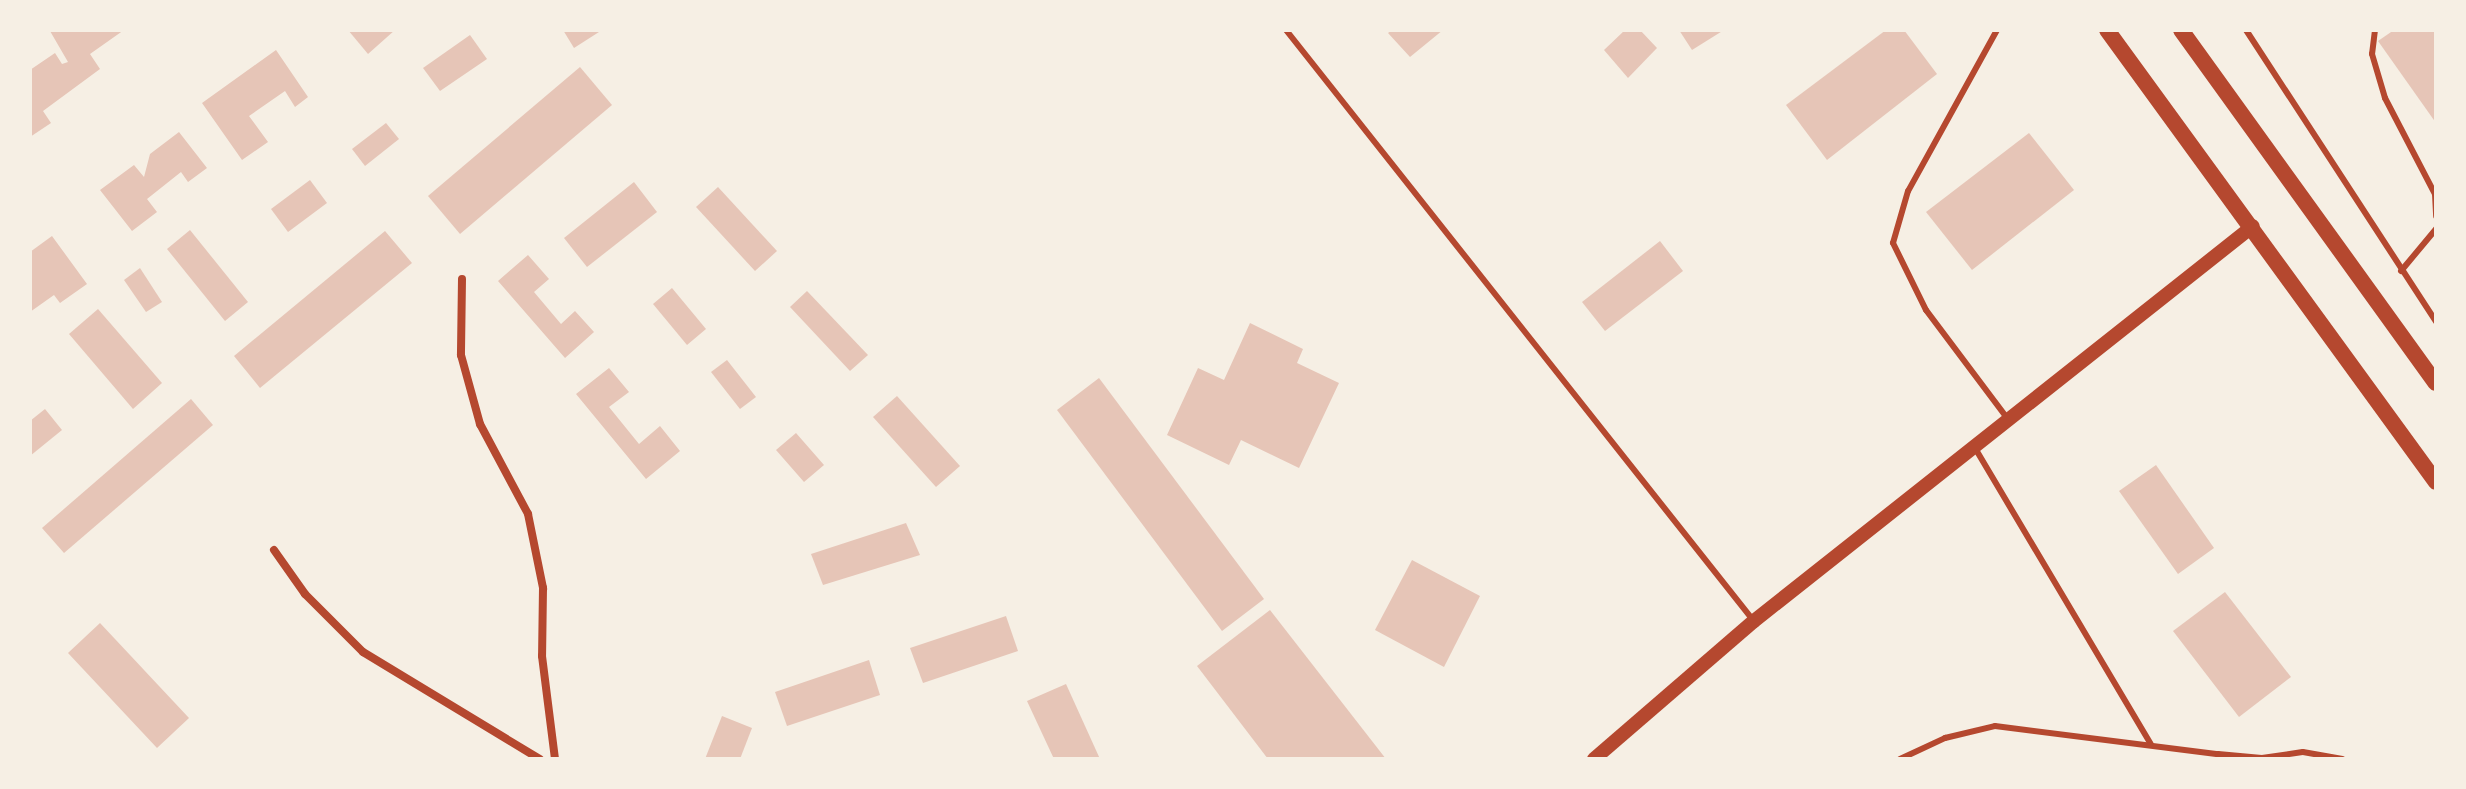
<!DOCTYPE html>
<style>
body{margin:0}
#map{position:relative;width:2466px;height:789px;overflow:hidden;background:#f6efe4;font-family:Quicksand,sans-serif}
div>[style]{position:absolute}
.building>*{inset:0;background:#e6c5b7}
.service>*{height:6px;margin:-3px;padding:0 3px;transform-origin:3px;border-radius:3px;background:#b5482f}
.minor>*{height:8px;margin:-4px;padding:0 4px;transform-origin:4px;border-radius:4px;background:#b5482f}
.tertiary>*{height:14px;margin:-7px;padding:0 7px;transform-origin:7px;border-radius:7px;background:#b5482f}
.secondary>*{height:16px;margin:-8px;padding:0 8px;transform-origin:8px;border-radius:8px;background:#b5482f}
span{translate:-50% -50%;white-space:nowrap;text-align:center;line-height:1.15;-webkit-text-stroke:8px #f6efe4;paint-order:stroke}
.frame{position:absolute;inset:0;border:32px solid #f6efe4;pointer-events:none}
</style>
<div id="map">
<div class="building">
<i style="clip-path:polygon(124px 30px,90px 54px,100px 69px,43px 111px,51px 123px,30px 137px,30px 70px,55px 53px,62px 64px,68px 62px,50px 31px)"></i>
<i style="clip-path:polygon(348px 30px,395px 30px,368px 54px)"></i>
<i style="clip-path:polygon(563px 30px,598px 30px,599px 32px,574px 48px)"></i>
<i style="clip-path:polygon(1392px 30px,1443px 30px,1410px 57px,1388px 33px)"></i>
<i style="clip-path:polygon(1625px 30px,1640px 30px,1657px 48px,1628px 78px,1604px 50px)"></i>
<i style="clip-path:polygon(1679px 30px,1724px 30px,1692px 50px)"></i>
<i style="clip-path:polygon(1886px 30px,1904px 30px,1937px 74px,1827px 160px,1786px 105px)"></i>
<i style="clip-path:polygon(2394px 30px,2436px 30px,2436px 123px,2378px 41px)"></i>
<i style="clip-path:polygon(470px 35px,487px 59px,440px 91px,423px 68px)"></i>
<i style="clip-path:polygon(276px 50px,308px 97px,295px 107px,285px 91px,249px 116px,268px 142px,242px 160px,202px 103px)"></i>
<i style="clip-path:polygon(580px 67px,612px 105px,460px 234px,428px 196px)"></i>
<i style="clip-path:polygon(386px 123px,399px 139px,365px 166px,352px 149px)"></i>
<i style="clip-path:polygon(179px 132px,207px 168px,188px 182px,181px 172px,147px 199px,157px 212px,132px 231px,100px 190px,134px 165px,144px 177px,150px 154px)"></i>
<i style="clip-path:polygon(2029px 133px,2074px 190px,1972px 270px,1926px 212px)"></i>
<i style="clip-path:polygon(310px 180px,327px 203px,288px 232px,271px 209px)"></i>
<i style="clip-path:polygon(634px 182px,657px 212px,587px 267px,564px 238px)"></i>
<i style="clip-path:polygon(718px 187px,777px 251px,755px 271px,696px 207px)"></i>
<i style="clip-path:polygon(190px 230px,248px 302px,225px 321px,167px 249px)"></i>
<i style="clip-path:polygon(385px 231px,412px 263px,260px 388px,234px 356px)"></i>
<i style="clip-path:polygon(52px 236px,87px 284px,60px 303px,54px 295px,30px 312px,30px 252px)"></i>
<i style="clip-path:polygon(1660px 241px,1683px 271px,1605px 331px,1582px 302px)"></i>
<i style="clip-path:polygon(528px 255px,549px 279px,534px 292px,561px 324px,575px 311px,594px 332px,565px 358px,498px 281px)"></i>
<i style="clip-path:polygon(140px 268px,162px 302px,146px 312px,124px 280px)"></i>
<i style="clip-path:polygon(672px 288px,706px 329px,687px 345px,653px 304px)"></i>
<i style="clip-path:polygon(807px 291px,868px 355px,850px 371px,790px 307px)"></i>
<i style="clip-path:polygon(98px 309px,162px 383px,133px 409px,69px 334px)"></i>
<i style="clip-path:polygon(1250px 323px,1303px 349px,1297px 363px,1339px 383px,1299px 468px,1241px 440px,1229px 465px,1167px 435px,1198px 368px,1224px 380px)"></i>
<i style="clip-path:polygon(727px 360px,756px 397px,740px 409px,711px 372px)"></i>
<i style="clip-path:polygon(609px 368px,629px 392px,609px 407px,639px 444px,660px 426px,680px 451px,646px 479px,576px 394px)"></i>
<i style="clip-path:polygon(1099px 378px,1264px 599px,1222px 631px,1057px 410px)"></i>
<i style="clip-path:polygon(897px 396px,960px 466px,936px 487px,873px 417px)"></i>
<i style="clip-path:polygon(191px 399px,213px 425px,64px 553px,42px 528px)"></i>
<i style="clip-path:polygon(45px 409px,62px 430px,30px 456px,30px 421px)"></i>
<i style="clip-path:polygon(796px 433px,824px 465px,804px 482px,776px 450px)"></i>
<i style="clip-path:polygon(2156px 465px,2214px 548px,2178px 574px,2119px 491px)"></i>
<i style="clip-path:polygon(906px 523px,920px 555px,823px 585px,811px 554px)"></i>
<i style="clip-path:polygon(1412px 560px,1480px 596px,1444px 667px,1375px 630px)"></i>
<i style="clip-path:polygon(2225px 592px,2291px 677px,2239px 717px,2173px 631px)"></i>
<i style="clip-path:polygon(1270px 610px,1386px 759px,1268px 759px,1197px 666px)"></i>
<i style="clip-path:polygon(1006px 616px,1018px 651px,923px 683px,910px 648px)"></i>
<i style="clip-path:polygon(100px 623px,189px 718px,157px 748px,68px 653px)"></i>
<i style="clip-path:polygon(869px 660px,880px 695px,787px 726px,775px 692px)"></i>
<i style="clip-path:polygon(1066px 684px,1100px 759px,1054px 759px,1027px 701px)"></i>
<i style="clip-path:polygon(722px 716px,752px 728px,740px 759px,705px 759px)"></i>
</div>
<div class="service">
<i style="left:1286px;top:30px;width:752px;rotate:51.64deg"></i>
<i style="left:1997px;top:30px;width:184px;rotate:118.9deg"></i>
<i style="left:1908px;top:191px;width:54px;rotate:106.1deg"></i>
<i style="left:1893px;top:243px;width:75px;rotate:63.8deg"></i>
<i style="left:1926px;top:310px;width:135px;rotate:53.1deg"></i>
<i style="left:2246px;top:30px;width:348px;rotate:56.9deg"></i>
<i style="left:2375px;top:30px;width:24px;rotate:97deg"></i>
<i style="left:2372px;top:54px;width:46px;rotate:73.5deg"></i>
<i style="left:2385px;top:98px;width:108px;rotate:62.5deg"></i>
<i style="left:2435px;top:194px;width:22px;rotate:87deg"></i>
<i style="left:2401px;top:271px;width:55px;rotate:-50.2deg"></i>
<i style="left:1975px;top:448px;width:344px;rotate:59.3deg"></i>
<i style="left:1900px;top:759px;width:50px;rotate:-25deg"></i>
<i style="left:1945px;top:738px;width:51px;rotate:-13.5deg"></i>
<i style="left:1995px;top:726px;width:225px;rotate:7.2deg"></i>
<i style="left:2218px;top:754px;width:44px;rotate:5.2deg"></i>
<i style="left:2262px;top:758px;width:41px;rotate:-8.3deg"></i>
<i style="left:2303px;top:752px;width:40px;rotate:10deg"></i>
</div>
<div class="minor">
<i style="left:462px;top:279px;width:76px;rotate:90.8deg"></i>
<i style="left:461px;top:355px;width:72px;rotate:74.6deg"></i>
<i style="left:480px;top:424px;width:102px;rotate:61.9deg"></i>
<i style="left:528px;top:514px;width:76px;rotate:78.5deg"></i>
<i style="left:543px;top:588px;width:68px;rotate:90.8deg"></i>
<i style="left:542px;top:656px;width:104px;rotate:82.8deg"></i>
<i style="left:274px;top:550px;width:54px;rotate:54.8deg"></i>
<i style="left:305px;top:594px;width:82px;rotate:45deg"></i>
<i style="left:363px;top:652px;width:207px;rotate:31.2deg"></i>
</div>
<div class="tertiary">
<i style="left:1594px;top:759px;width:211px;rotate:-40.8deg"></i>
<i style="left:1754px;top:621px;width:636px;rotate:-38.36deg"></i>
</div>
<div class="secondary">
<i style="left:2107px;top:30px;width:559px;rotate:53.95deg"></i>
<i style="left:2181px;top:30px;width:435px;rotate:54.2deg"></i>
</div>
<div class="frame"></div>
</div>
